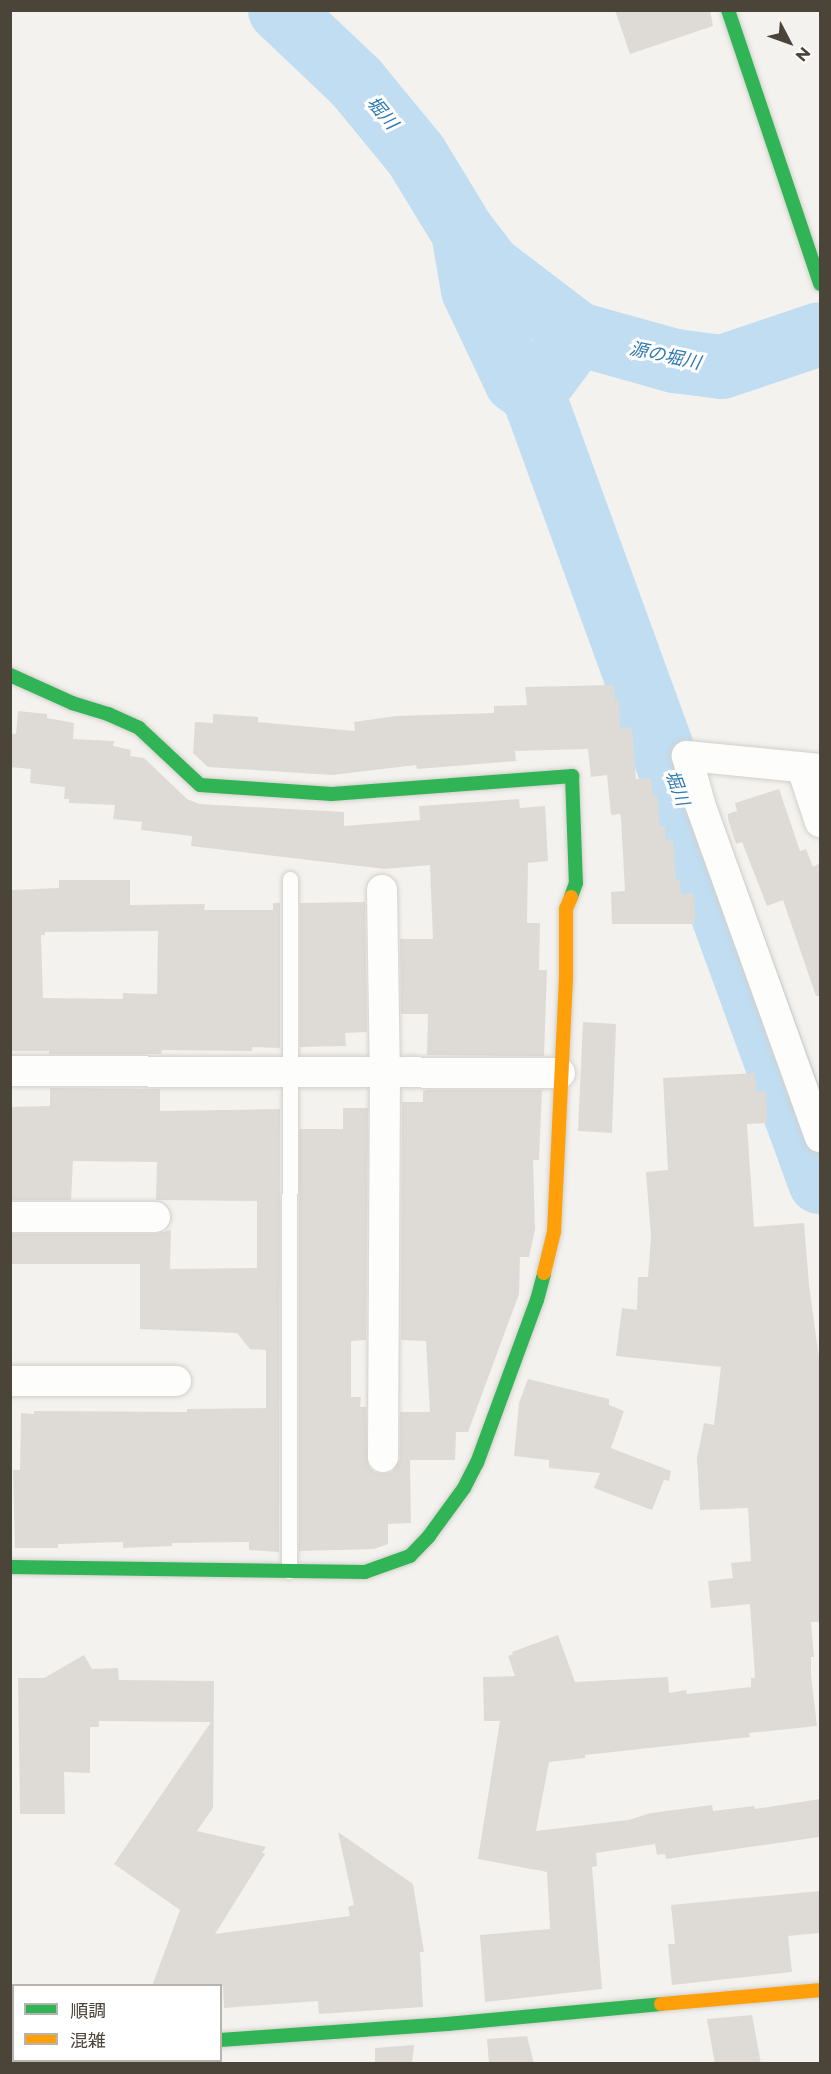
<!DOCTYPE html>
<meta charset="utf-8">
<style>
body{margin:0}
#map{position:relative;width:831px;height:2074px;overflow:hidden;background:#f4f2ee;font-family:Montserrat,"Noto Sans JP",sans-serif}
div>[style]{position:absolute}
.river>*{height:64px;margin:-32px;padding:0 32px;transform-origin:32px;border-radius:32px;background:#c0ddf1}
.building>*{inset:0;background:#dedbd6}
.roads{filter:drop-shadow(0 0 2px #d2d0cb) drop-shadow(0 0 2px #d2d0cb)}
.lane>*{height:15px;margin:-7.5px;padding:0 7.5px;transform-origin:7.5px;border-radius:7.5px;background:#fdfdfc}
.street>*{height:30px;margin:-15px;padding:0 15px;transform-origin:15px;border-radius:15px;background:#fdfdfc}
.fast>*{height:14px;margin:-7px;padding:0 7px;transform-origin:7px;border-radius:7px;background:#30b455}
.slow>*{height:14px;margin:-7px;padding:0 7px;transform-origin:7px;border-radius:7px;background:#ff9f0a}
span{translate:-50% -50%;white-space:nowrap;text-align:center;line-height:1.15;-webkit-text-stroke:6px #fff;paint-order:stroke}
.water-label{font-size:18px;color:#2e7ab2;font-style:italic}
.frame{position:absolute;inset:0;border:12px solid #4b4439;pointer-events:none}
.legend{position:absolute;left:12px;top:1984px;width:210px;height:78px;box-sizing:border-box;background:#fff;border:2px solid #b7b4b0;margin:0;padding:8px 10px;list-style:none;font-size:18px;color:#4b4439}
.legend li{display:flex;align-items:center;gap:12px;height:30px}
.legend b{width:30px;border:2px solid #b7b4b0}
.north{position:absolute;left:759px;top:12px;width:60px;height:60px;-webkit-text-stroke:4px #fff;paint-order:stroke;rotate:131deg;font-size:16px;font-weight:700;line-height:24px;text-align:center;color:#4b4439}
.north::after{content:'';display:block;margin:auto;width:21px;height:27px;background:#4b4439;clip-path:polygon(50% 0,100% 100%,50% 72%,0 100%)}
</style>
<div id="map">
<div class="river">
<i style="left:280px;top:10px;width:105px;rotate:43.5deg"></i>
<i style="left:356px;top:82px;width:94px;rotate:50.6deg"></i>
<i style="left:416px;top:155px;width:90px;rotate:58.6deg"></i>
<i style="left:463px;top:232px;width:44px;rotate:52.4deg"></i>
<i style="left:490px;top:267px;width:111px;rotate:37.3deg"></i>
<i style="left:578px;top:334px;width:101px;rotate:15.6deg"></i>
<i style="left:675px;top:361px;width:47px;rotate:7.3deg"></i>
<i style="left:722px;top:367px;width:103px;rotate:-18.6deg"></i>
<i style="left:464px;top:238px;width:53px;rotate:80.2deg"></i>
<i style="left:473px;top:290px;width:101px;rotate:64.7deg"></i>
<i style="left:516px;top:381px;width:21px;rotate:37deg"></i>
<i style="left:578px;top:334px;width:75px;rotate:126.9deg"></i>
<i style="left:533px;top:394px;width:839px;rotate:69.99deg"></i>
</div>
<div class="building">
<i style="clip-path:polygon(615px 10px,710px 10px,713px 26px,630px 54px)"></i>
<i style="clip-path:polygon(614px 685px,615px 700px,619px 700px,620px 728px,632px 727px,636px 779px,651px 778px,653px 796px,657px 795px,660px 826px,665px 826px,665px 840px,673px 839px,676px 880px,680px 879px,681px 894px,694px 893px,695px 924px,612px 924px,611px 892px,625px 891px,621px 818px,620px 814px,611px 815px,607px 775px,591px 777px,588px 749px,515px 751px,516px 761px,417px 769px,416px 765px,332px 775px,208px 767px,193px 753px,195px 722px,213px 723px,213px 714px,258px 717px,258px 722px,355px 731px,354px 722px,396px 716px,494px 713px,494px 706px,527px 705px,525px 687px)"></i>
<i style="clip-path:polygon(18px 711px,47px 714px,47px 718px,74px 723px,73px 739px,114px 741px,113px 746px,131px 750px,130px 756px,144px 758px,187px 799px,199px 804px,344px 812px,344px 826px,420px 820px,419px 806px,519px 799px,520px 808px,545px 806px,548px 861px,528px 863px,527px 923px,540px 923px,539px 970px,547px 970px,544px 1056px,427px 1055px,428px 1014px,401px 1014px,400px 939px,433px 939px,430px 865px,385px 869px,191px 846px,192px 836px,141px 830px,142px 822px,113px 819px,115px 805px,69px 803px,69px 799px,64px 799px,65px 787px,30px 783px,31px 769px,10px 767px,10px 733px,16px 734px)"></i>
<i style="clip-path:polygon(779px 789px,800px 851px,806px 849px,813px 867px,820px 863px,820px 996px,816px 996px,783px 900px,767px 906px,742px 842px,736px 844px,728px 819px,728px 814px,737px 811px,735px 803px)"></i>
<i style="clip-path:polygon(evenodd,59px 880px,130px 880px,130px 905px,205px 904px,204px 910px,273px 910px,273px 903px,280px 903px,280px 1048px,252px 1047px,252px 1051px,162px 1050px,161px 1054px,49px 1054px,49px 1051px,11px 1051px,10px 890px,59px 888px,59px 880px,158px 931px,157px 994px,123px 993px,123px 999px,43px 998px,41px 935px,45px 935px,45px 932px,158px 931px)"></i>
<i style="clip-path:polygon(365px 902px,367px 1032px,345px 1033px,346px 1046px,300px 1047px,300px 903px)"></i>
<i style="clip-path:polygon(583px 1022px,616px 1024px,612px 1133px,578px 1131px)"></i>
<i style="clip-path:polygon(755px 1073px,756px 1092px,766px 1091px,767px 1123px,747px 1124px,754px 1227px,804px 1223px,809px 1285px,820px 1365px,820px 1622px,811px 1622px,814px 1657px,811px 1657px,811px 1676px,817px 1726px,749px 1733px,750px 1737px,585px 1755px,585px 1758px,549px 1762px,536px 1831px,628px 1820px,651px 1813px,712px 1805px,713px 1811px,754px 1806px,755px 1809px,820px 1799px,820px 1837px,666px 1859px,665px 1854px,657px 1855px,655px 1844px,596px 1853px,597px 1866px,592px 1867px,602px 1989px,485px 2002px,480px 1935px,550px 1929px,547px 1872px,478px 1859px,500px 1721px,484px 1721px,483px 1677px,515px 1676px,508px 1656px,513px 1654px,512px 1652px,558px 1635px,575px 1682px,668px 1677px,669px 1693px,686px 1690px,687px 1694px,751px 1687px,751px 1678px,755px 1678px,750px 1604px,711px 1608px,708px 1581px,733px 1578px,731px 1563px,751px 1561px,748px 1508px,700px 1510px,697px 1458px,704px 1423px,714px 1425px,721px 1367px,616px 1356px,622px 1308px,637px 1310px,638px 1277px,648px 1277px,651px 1237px,646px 1172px,668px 1170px,663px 1078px)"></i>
<i style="clip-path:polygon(50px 1088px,160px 1089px,160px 1111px,280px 1109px,279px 1552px,249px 1550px,249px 1542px,172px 1543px,172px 1546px,123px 1548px,123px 1542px,58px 1544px,58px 1548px,15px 1548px,13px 1470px,20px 1470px,21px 1413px,34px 1414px,34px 1411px,187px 1412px,187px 1409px,266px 1408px,266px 1350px,250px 1349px,237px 1333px,140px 1329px,140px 1264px,10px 1264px,10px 1234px,155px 1234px,171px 1230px,170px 1269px,257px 1268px,257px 1201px,156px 1200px,157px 1162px,73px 1161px,71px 1200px,10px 1200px,10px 1107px,50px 1106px)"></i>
<i style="clip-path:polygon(427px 1090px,542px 1090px,539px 1160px,533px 1160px,535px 1229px,529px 1257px,520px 1257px,519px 1294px,468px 1432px,456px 1432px,455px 1460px,410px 1460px,411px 1523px,388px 1524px,388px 1544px,374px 1549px,299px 1551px,299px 1129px,343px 1129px,343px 1108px,368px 1108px,366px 1340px,351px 1341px,351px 1397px,361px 1397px,360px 1407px,366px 1407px,368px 1465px,374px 1472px,383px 1474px,392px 1472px,400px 1458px,400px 1412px,430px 1412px,426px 1341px,401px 1340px,402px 1102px,423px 1102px,423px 1091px)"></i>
<i style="clip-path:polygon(528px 1379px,609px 1399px,609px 1405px,624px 1411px,611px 1448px,671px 1471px,669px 1481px,664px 1480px,652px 1510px,594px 1488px,600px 1473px,549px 1468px,549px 1460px,514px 1456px,519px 1403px)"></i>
<i style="clip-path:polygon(84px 1655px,92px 1669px,118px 1668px,119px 1680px,214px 1681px,213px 1808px,197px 1831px,266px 1847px,262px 1853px,265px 1854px,215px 1934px,350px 1916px,348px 1907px,354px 1905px,338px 1832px,413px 1884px,424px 1952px,420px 1952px,423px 2007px,319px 2014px,318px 2001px,224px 2008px,223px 1986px,152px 1986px,180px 1910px,114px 1864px,211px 1722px,99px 1721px,99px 1727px,90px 1727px,90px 1773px,64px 1772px,65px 1814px,20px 1814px,18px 1678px,44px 1678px)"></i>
<i style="clip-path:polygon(820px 1891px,820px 1933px,788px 1936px,792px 1972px,672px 1985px,668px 1944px,675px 1944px,671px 1905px)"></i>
<i style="clip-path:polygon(752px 2015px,761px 2064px,715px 2064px,707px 2019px)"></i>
<i style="clip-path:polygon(527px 2036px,534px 2064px,489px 2064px,487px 2039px)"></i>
<i style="clip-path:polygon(414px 2045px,412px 2064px,375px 2064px,375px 2048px)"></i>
</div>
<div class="roads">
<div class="lane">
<i style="left:289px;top:1571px;width:692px;rotate:-89.92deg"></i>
</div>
<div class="street">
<i style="left:802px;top:768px;width:57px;rotate:71.6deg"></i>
<i style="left:820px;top:769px;width:134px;rotate:-174.4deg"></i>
<i style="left:687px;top:756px;width:50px;rotate:74.8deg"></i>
<i style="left:700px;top:804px;width:354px;rotate:70.2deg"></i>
<i style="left:382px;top:890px;width:182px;rotate:89.1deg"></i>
<i style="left:385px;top:1072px;width:385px;rotate:90.3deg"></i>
<i style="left:10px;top:1071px;width:550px;rotate:0.21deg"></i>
<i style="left:10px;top:1217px;width:145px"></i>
<i style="left:10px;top:1381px;width:166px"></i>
<i style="left:10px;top:2052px;width:4px"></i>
</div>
<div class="fast">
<i style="left:728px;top:10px;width:289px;rotate:71.4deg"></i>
<i style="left:10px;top:675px;width:68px;rotate:24.3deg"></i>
<i style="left:72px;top:703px;width:38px;rotate:17deg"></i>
<i style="left:108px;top:714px;width:34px;rotate:24deg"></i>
<i style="left:139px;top:728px;width:83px;rotate:43.1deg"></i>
<i style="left:200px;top:785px;width:132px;rotate:3.9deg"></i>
<i style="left:332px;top:794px;width:241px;rotate:-4.3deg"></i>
<i style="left:572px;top:776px;width:107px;rotate:87.9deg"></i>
<i style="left:576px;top:883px;width:15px;rotate:110deg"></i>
<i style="left:10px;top:1567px;width:355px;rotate:0.8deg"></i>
<i style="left:365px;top:1572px;width:48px;rotate:-19.6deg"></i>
<i style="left:410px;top:1556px;width:28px;rotate:-46deg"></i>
<i style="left:429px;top:1536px;width:59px;rotate:-53.9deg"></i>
<i style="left:464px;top:1488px;width:28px;rotate:-63deg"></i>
<i style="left:477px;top:1463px;width:174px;rotate:-69.8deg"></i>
<i style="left:537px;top:1300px;width:28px;rotate:-75deg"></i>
<i style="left:220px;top:2040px;width:228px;rotate:-4deg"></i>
<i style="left:447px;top:2024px;width:215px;rotate:-5.3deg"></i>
</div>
<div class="slow">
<i style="left:544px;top:1273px;width:42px;rotate:-76.3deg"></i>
<i style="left:554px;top:1232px;width:253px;rotate:-87.3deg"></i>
<i style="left:566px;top:979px;width:70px;rotate:-90deg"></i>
<i style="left:566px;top:909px;width:13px;rotate:-67deg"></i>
<i style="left:661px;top:2004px;width:160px;rotate:-5deg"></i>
</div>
</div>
<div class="water-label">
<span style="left:382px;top:113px;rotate:50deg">堀川</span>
<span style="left:665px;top:356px;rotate:12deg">源の堀川</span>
<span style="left:677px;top:788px;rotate:70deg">堀川</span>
</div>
<div class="frame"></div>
<ul class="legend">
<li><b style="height:8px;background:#30b455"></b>順調</li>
<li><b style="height:8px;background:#ff9f0a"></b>混雑</li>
</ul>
<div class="north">N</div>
</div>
